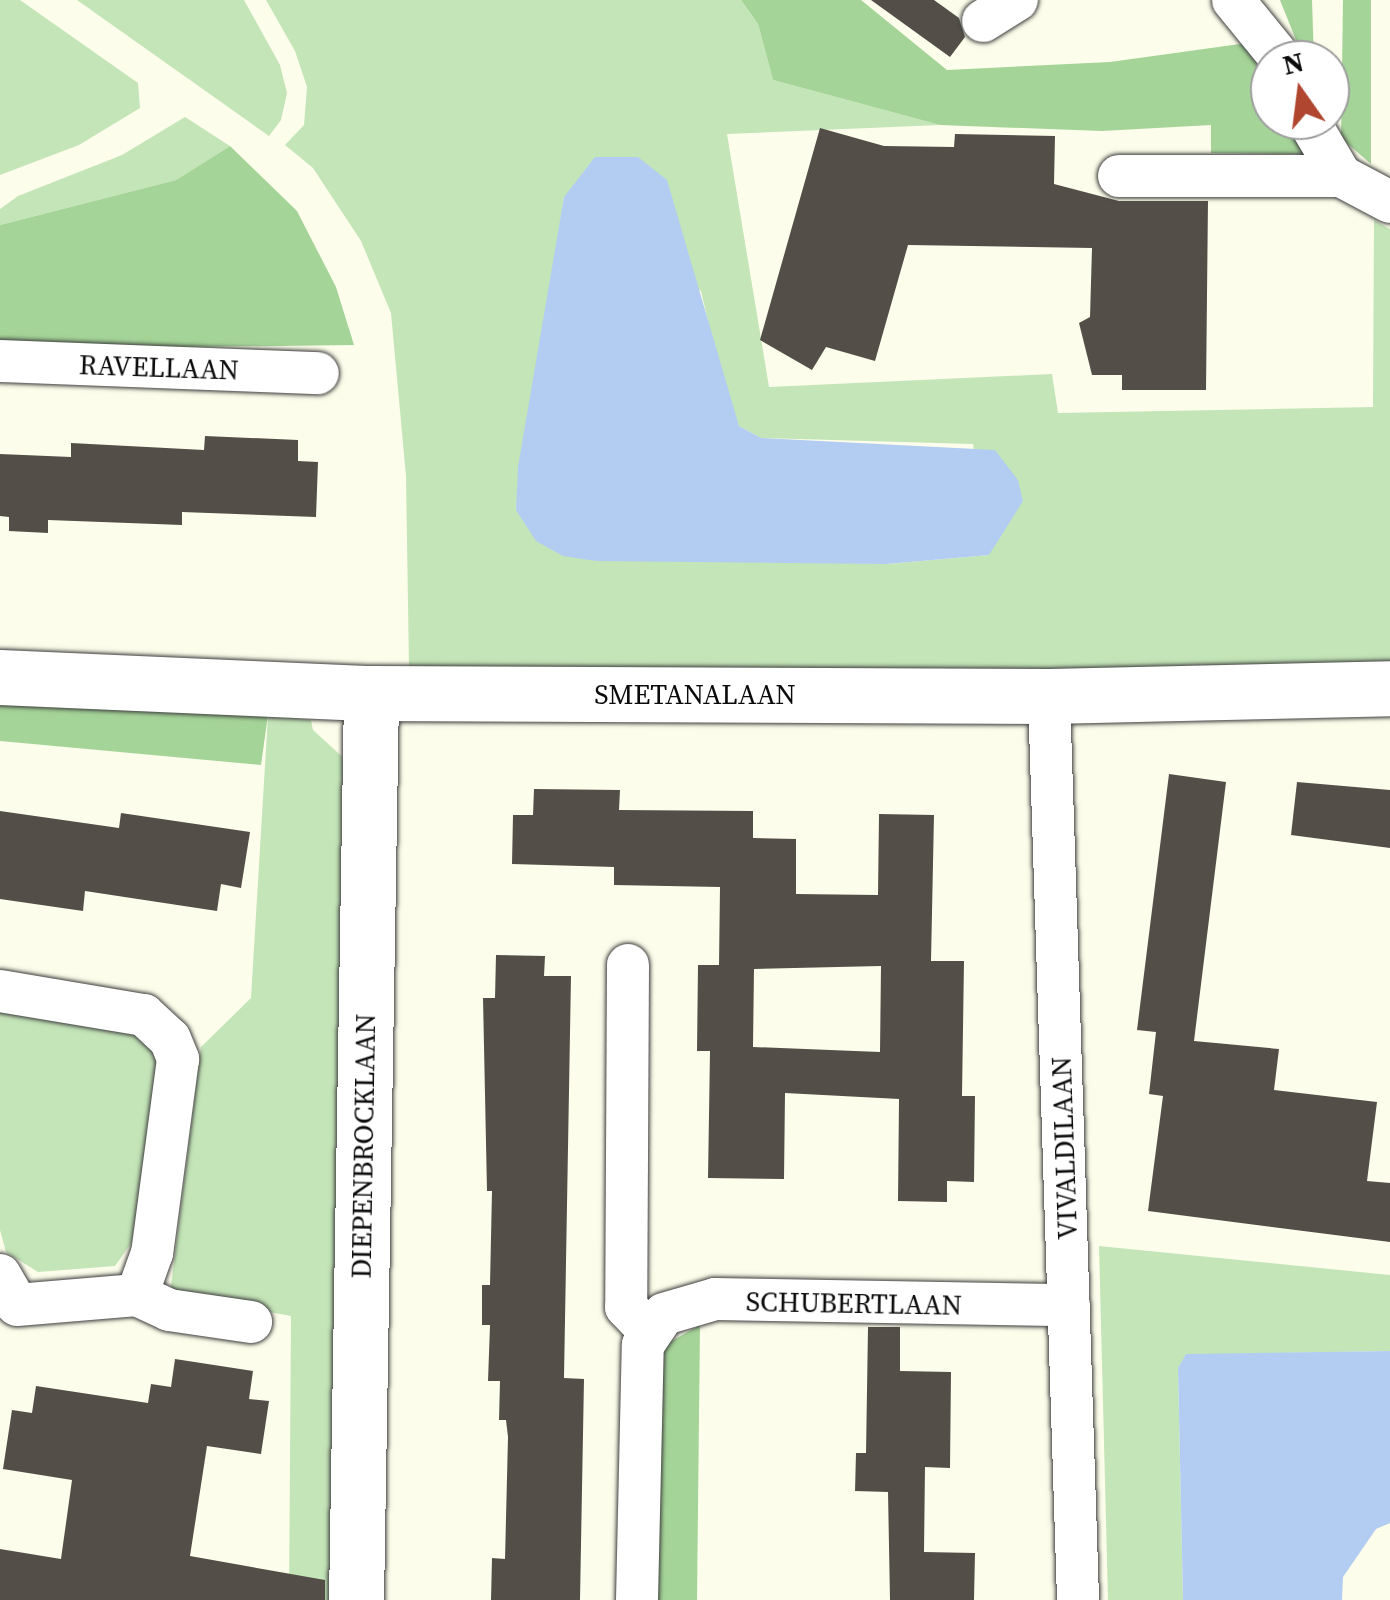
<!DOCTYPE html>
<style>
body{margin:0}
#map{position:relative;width:1390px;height:1600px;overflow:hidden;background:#fdfdeb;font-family:"Source Serif 4",serif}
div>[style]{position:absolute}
.green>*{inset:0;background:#c4e5b8}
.forest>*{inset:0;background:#a5d498}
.water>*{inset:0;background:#b3ccf1}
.building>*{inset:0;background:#534f48}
.roads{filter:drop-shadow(0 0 2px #3e3e3e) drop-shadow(0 0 2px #3e3e3e)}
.minor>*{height:42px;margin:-21px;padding:0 21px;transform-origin:21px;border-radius:21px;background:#fff}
.tertiary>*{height:55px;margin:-27.5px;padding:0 27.5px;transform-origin:27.5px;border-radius:27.5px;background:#fff}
span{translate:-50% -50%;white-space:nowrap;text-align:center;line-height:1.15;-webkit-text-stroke:10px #fff;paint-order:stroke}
.street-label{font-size:28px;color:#0b0b0b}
.north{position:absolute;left:1250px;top:40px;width:100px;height:100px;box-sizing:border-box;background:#fff;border:2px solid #9d9d9d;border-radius:50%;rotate:346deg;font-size:28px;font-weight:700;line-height:40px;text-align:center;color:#0b0b0b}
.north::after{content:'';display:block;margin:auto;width:35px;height:45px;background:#b0462f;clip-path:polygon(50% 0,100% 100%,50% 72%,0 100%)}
</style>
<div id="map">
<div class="green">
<i style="clip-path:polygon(0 0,20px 0,138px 83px,140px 108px,79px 145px,0 175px)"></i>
<i style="clip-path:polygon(77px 0,244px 0,280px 65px,287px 93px,281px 120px,269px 136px)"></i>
<i style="clip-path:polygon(evenodd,266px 0,741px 0,758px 24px,773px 80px,940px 125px,727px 134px,769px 387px,1052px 374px,1058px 413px,1373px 407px,1374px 220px,1390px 229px,1390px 664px,1134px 673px,409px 668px,406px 476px,391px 313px,361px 241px,313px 168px,285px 145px,304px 125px,307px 87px,295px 51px,266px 0,564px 197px,701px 291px,727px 403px,739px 426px,761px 438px,973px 444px,989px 555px,887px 564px,563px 556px,516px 510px,564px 197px)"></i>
<i style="clip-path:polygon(185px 117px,230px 146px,176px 180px,0 225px,0 209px,18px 196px,122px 155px)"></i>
<i style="clip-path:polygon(268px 715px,311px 720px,313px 730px,348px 762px,333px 1600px,289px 1600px,291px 1316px,170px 1294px,201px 1047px,251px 998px)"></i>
<i style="clip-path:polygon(0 1008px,142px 1032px,161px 1063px,132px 1242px,115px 1266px,38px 1272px,6px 1252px,0 1230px)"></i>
<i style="clip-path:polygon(1099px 1246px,1390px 1275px,1390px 1351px,1186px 1355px,1178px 1368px,1183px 1600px,1108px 1600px)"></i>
</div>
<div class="forest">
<i style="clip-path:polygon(741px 0,861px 0,947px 70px,1110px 62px,1247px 43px,1270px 85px,1270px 120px,1287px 120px,1304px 154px,1211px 153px,1211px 125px,1102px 131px,940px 125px,773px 80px,758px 24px)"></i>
<i style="clip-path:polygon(1280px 0,1312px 0,1314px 60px,1304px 60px)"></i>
<i style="clip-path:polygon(1343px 0,1371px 0,1371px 164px,1341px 138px)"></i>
<i style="clip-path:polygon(230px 146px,297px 211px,336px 287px,354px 345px,0 349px,0 225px,176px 180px)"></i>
<i style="clip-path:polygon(0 702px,268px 715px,261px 765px,0 741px)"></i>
<i style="clip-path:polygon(700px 1325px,697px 1600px,658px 1600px,661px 1347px)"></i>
</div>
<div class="water">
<i style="clip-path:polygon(595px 157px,638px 157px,667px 180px,739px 426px,761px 438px,995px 450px,1018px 480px,1023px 501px,989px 555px,887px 564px,596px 561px,563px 556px,536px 541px,516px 510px,518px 467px,564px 197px)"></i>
<i style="clip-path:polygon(1390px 1351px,1390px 1523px,1376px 1529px,1343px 1577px,1342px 1600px,1183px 1600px,1178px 1368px,1186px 1354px)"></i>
</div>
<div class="building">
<i style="clip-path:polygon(871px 0,934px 0,959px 18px,965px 37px,950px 57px)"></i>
<i style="clip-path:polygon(820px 128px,884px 146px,954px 147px,955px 134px,1055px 136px,1054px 184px,1119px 201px,1208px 201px,1206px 390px,1122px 390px,1122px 375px,1092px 375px,1079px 323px,1090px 317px,1092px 248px,908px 245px,875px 361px,826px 347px,812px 370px,760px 340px)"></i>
<i style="clip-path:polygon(205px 436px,298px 440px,298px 461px,318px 462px,316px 517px,182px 512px,182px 525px,48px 520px,48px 533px,9px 531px,9px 517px,0 516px,0 454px,71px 457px,71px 443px,204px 450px)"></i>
<i style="clip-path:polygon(1169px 774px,1226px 782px,1194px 1041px,1279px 1049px,1274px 1090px,1377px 1102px,1367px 1181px,1390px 1183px,1390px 1242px,1148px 1211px,1163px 1096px,1149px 1094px,1156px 1032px,1137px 1030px)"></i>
<i style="clip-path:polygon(1297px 782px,1390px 790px,1390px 848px,1291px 835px)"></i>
<i style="clip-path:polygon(evenodd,534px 789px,620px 790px,619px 810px,753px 811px,753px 838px,796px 839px,796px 894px,878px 895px,879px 814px,934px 815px,931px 961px,964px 961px,962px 1096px,975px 1096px,974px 1182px,947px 1181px,947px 1202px,898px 1201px,899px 1099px,785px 1093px,784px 1179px,708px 1178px,710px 1051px,697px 1051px,698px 965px,719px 965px,720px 887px,614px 885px,614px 867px,512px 864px,513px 815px,533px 815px,534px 789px,881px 966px,880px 1052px,753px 1047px,754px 969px,881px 966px)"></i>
<i style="clip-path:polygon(0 811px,119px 828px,121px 813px,250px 832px,241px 888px,221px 884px,217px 911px,85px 891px,83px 911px,0 899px)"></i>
<i style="clip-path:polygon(496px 955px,545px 956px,544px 976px,571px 976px,564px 1378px,584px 1379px,580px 1600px,491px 1600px,492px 1558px,505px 1559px,508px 1437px,506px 1420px,499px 1420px,500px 1381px,488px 1381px,490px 1325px,482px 1325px,482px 1285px,490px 1285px,492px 1191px,487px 1191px,483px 998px,495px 998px)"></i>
<i style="clip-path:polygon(868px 1327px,900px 1327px,900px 1371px,951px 1372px,950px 1468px,925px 1467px,924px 1552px,975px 1553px,974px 1600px,890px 1600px,888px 1492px,855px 1491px,856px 1453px,866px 1453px)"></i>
<i style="clip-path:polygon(175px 1359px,253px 1371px,249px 1399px,269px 1401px,261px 1454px,207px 1446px,190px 1556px,325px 1580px,325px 1600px,0 1600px,0 1549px,61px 1559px,72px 1480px,3px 1469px,12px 1410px,32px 1413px,36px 1386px,148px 1403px,151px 1384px,171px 1387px)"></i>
</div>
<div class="roads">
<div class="minor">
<i style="left:1233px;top:0;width:77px;rotate:50.8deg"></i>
<i style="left:983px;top:21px;width:40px;rotate:-32deg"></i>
<i style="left:1308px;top:120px;width:65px;rotate:59.5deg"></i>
<i style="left:1119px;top:176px;width:222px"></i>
<i style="left:1341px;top:176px;width:55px;rotate:28deg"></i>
<i style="left:0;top:361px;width:318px;rotate:2.2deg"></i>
<i style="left:1049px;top:696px;width:904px;rotate:88.16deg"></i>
<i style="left:628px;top:965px;width:342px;rotate:90.3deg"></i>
<i style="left:626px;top:1307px;width:32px;rotate:46deg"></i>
<i style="left:0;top:991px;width:146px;rotate:9.5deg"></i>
<i style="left:144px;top:1015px;width:35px;rotate:43deg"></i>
<i style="left:170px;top:1039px;width:22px;rotate:68deg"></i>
<i style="left:178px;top:1059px;width:196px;rotate:97.6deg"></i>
<i style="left:152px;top:1253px;width:45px;rotate:109.7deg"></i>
<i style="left:0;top:1275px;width:34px;rotate:60deg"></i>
<i style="left:17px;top:1305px;width:120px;rotate:-4.8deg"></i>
<i style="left:137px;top:1295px;width:35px;rotate:25deg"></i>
<i style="left:169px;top:1310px;width:83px;rotate:8.3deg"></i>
<i style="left:637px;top:1600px;width:255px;rotate:-88.7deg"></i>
<i style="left:643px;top:1345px;width:37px;rotate:-56deg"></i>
<i style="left:664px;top:1314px;width:53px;rotate:-16.4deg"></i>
<i style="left:715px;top:1299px;width:354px;rotate:1deg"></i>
</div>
<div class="tertiary">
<i style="left:0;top:677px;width:371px;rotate:2.5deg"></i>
<i style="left:371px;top:693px;width:678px;rotate:0.25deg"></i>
<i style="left:1049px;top:696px;width:341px;rotate:-1.3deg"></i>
<i style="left:356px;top:1600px;width:907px;rotate:-89.05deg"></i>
</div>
</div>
<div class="street-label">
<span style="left:159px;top:367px;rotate:2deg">RAVELLAAN</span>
<span style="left:695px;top:694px">SMETANALAAN</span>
<span style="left:363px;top:1146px;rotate:-89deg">DIEPENBROCKLAAN</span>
<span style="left:1064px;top:1148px;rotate:-92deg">VIVALDILAAN</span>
<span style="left:854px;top:1303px;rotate:1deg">SCHUBERTLAAN</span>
</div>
<div class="north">N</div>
</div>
